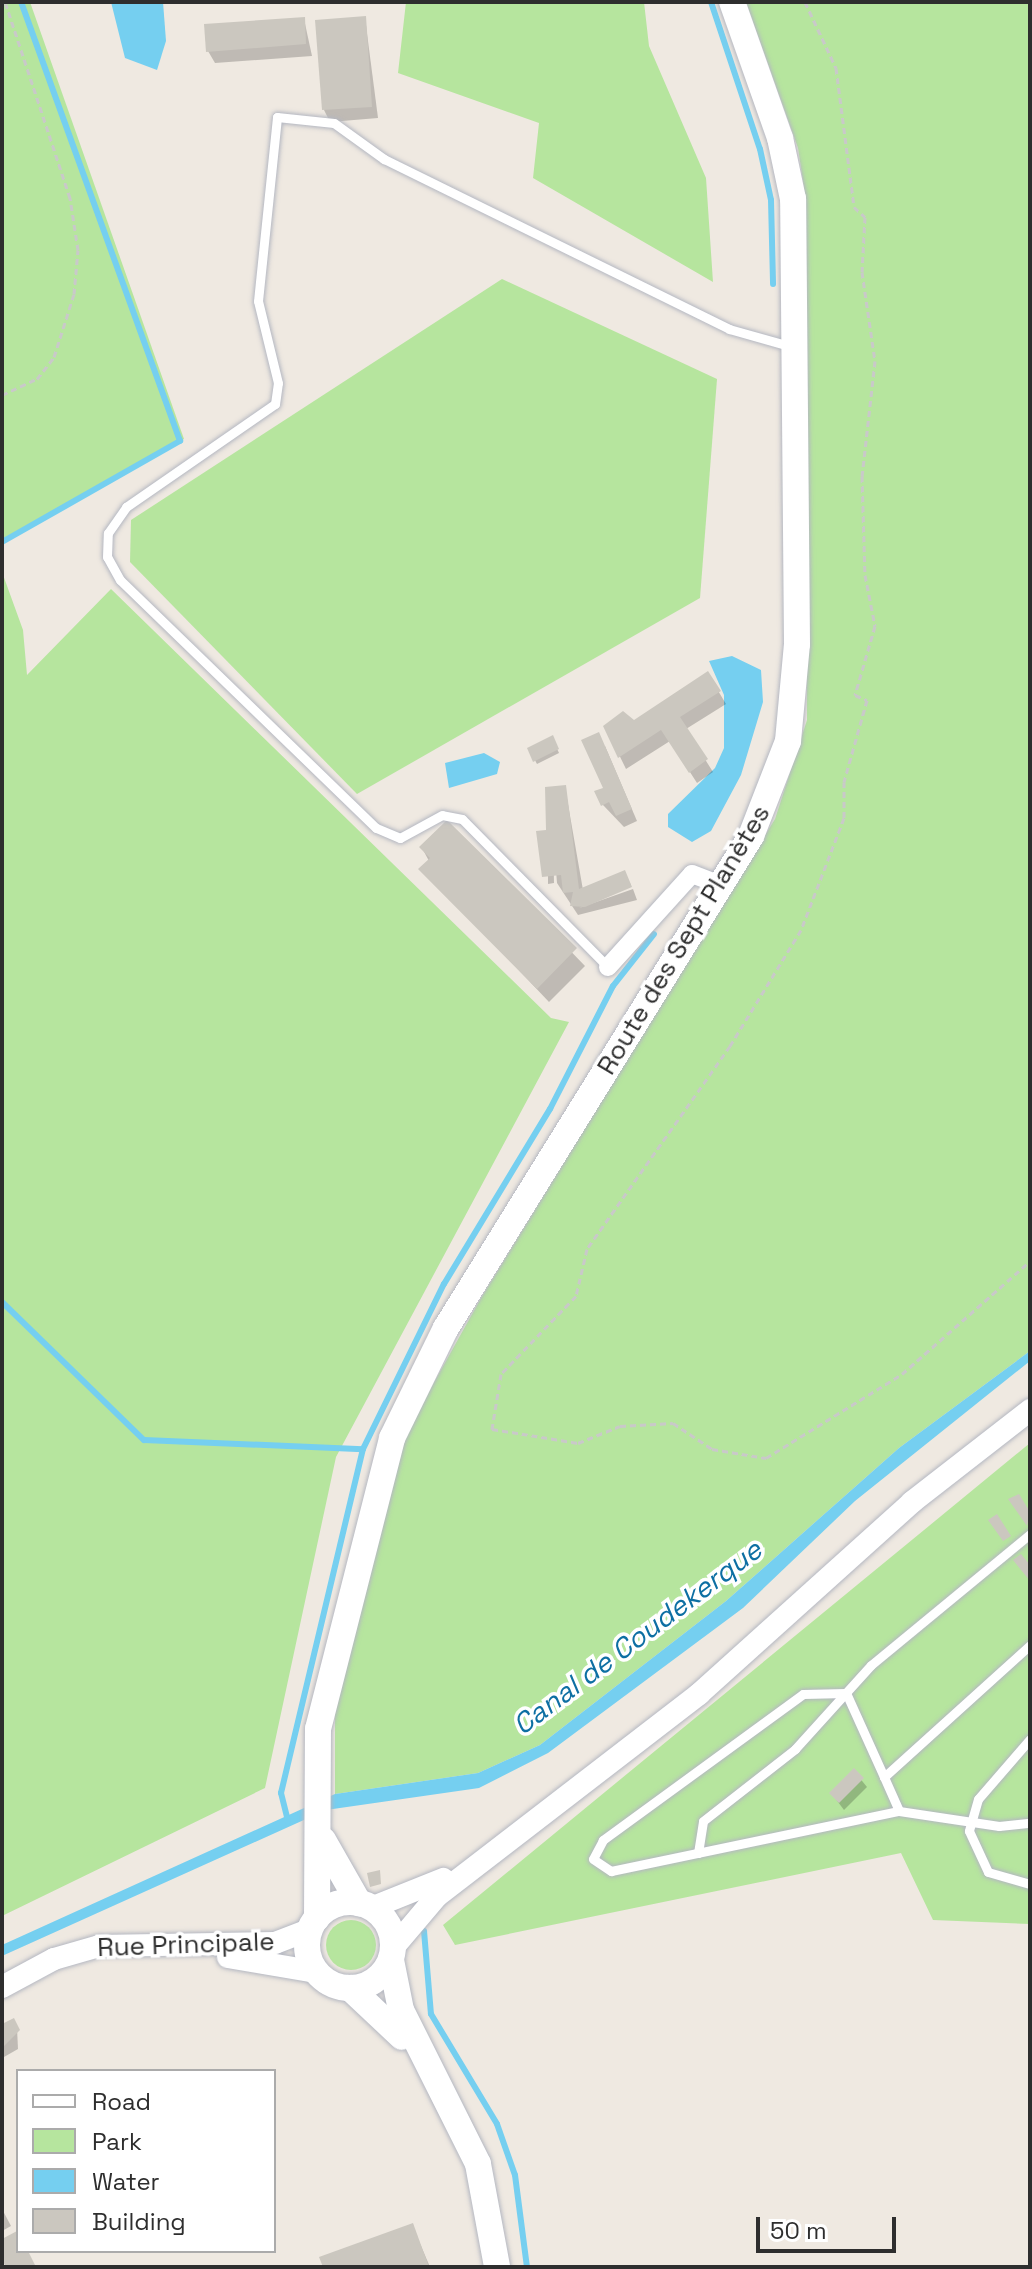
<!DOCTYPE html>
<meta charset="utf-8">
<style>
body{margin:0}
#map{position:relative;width:1032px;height:2269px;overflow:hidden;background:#efe9e1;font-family:"Space Grotesk",sans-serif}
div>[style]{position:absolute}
.green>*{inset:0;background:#b6e59e}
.round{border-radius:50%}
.water>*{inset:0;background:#75cff0}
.shadow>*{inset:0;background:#0003}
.stream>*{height:6px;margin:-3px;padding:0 3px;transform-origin:3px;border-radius:3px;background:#75cff0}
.building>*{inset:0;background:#cbc7bf}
.path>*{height:3px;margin-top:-1.5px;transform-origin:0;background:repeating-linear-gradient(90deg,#c9c9c9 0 6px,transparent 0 10px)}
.roads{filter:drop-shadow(0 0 2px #b4b7c1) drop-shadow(0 0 2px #b4b7c1)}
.service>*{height:9px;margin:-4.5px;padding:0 4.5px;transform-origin:4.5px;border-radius:4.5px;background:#fff}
.minor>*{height:18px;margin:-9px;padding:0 9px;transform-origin:9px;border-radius:9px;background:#fff}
.tertiary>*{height:22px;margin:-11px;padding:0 11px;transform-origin:11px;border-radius:11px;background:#fff}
.secondary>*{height:26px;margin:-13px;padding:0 13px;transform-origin:13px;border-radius:13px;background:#fff}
.secondary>.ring{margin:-13px;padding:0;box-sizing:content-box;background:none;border:26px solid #fff;border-radius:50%}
span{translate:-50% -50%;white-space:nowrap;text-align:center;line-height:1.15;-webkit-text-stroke:7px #fff;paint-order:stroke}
.street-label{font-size:26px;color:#2e2e2e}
.water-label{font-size:28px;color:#0d6fa3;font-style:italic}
.frame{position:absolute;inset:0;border:4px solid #2e2e2e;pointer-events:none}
.legend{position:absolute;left:16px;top:2069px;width:260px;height:184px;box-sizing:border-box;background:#fff;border:2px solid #ababab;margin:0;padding:10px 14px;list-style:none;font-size:24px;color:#2e2e2e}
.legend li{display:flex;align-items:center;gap:16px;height:40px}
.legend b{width:40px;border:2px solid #ababab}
.scale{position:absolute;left:756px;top:2217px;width:140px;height:36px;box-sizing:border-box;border:4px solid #2e2e2e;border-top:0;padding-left:10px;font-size:24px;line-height:28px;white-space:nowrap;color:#2e2e2e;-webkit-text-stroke:6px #fff;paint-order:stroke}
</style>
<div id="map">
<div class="green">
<i style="clip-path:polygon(2px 2px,30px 2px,184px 439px,2px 542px)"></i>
<i style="clip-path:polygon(406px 2px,644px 2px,649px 46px,706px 178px,713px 282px,533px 178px,539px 123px,398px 73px)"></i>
<i style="clip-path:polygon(746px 2px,1030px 2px,1030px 1351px,899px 1448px,726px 1601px,540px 1745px,478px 1773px,335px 1794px,335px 1710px,388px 1486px,412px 1422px,481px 1298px,775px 819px,807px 720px,804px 188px,798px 148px)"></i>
<i style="clip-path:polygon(502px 279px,717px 379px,700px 598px,357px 794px,130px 562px,131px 520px)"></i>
<i style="clip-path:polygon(2px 572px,23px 630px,27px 675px,111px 589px,551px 1018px,569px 1022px,336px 1457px,265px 1788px,2px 1916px)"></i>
<i style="clip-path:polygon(1030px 1443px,1030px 1924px,933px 1920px,901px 1853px,455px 1945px,443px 1925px)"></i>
<i class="round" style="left:326px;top:1920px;width:50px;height:50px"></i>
</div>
<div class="water">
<i style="clip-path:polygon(111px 2px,163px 2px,166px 41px,157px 70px,125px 58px)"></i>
<i style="clip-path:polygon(732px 656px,761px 670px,763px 702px,741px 775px,711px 831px,692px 842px,668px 827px,668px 814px,715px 768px,724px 748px,724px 695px,709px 661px)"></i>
<i style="clip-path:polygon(484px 753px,500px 762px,497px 774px,449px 788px,445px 763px)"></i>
<i style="clip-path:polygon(1030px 1351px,1030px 1361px,855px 1501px,743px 1608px,548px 1753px,479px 1788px,326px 1810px,2px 1956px,2px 1945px,335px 1794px,478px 1773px,540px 1745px,726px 1601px,899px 1448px)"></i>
</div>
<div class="shadow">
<i style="clip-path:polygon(365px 18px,378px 118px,330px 122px,324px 110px)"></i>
<i style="clip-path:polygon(304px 19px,312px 56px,215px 63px,208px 51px)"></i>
<i style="clip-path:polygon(708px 674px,726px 704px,686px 729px,713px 772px,697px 783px,670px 741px,626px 769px,605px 726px,634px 723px)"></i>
<i style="clip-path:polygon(552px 738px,559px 753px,537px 764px,529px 749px)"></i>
<i style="clip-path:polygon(605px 746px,637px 821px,624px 827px,603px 805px)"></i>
<i style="clip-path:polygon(565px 787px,583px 890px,624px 872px,631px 885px,579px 908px,633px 889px,637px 900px,578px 915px,557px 883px,553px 833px,554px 883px,548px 884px,548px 832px)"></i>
<i style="clip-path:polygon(447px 823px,585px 966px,549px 1002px,422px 868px,429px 861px,422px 848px)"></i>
<i style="clip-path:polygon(854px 1771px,867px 1787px,844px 1810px,832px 1794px)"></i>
<i style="clip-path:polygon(2px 2027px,17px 2028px,18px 2049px,4px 2057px)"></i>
<i style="clip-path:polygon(2px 2209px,11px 2226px,2px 2231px)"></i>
<i style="clip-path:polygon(412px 2225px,430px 2267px,325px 2267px)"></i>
</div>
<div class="stream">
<i style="left:711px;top:2px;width:155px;rotate:71.6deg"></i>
<i style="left:760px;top:149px;width:52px;rotate:77.8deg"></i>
<i style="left:771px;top:200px;width:84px;rotate:88.6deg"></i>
<i style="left:2px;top:542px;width:205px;rotate:-29.6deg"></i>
<i style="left:180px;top:441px;width:467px;rotate:-109.9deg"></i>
<i style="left:2px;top:1302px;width:198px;rotate:44.2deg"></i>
<i style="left:144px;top:1440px;width:219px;rotate:2.4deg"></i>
<i style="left:288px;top:1821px;width:29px;rotate:-104deg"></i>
<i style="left:281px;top:1793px;width:354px;rotate:-76.6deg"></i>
<i style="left:363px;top:1449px;width:184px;rotate:-63.9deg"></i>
<i style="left:444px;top:1284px;width:205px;rotate:-58.8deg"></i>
<i style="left:550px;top:1109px;width:138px;rotate:-62.9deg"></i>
<i style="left:613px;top:986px;width:66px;rotate:-51.7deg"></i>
<i style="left:424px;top:1931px;width:83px;rotate:85.2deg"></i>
<i style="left:431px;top:2014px;width:128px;rotate:59deg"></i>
<i style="left:497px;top:2124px;width:54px;rotate:70.6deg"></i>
<i style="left:515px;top:2175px;width:93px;rotate:82.6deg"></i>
</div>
<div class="building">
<i style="clip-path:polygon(366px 16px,372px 107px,322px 110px,315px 20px)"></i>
<i style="clip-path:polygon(305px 17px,306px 44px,206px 52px,204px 24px)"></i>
<i style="clip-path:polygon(708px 671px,721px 691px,680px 717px,708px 759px,689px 773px,661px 730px,618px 758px,603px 726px,623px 711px,634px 720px)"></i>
<i style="clip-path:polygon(599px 732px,632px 809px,616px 816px,609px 802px,601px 806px,594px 791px,603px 788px,581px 740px)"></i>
<i style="clip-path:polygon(553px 735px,559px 749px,533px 762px,527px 748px)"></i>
<i style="clip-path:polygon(566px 785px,579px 889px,625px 870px,632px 887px,585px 907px,570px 906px,573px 892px,563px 893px,561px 875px,542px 877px,536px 831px,546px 830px,545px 787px)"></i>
<i style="clip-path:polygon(447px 820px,577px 948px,537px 989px,418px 869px,430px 858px,419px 847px)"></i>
<i style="clip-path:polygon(1019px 1494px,1030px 1512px,1027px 1526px,1008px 1499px)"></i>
<i style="clip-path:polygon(997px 1514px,1011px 1536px,1003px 1541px,988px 1520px)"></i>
<i style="clip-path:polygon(1021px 1554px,1030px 1565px,1030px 1581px,1013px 1560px)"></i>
<i style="clip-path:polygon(854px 1768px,864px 1778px,839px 1803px,829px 1793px)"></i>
<i style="clip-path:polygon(380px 1870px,381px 1884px,370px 1887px,367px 1873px)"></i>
<i style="clip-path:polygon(14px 2018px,20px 2030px,2px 2048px,2px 2024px)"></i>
<i style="clip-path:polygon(413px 2223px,429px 2267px,323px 2267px,319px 2257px)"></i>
<i style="clip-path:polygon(17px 2231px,18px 2251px,28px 2251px,36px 2267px,6px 2267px,2px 2260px,2px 2239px)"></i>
</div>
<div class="path">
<i style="left:805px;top:2px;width:73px;rotate:64.8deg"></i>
<i style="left:836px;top:68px;width:140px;rotate:82.6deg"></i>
<i style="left:854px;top:207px;width:15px;rotate:42deg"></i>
<i style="left:865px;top:217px;width:55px;rotate:93.1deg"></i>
<i style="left:862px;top:272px;width:90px;rotate:81.7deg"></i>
<i style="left:875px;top:361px;width:116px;rotate:96.4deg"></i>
<i style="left:862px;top:476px;width:99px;rotate:88.3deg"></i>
<i style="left:865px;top:575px;width:52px;rotate:78.9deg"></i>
<i style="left:875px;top:626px;width:72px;rotate:106.2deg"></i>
<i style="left:855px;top:695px;width:13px;rotate:23deg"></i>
<i style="left:867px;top:700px;width:85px;rotate:105.7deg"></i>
<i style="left:844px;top:782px;width:36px;rotate:90deg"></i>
<i style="left:844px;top:818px;width:120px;rotate:111deg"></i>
<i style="left:801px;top:930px;width:136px;rotate:121.5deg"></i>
<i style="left:730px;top:1046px;width:248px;rotate:125.2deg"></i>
<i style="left:587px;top:1249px;width:48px;rotate:103.2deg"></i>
<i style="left:576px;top:1296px;width:108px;rotate:133.9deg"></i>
<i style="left:501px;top:1374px;width:56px;rotate:99.3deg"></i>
<i style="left:492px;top:1429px;width:87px;rotate:9.2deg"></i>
<i style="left:578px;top:1443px;width:45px;rotate:-22deg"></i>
<i style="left:620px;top:1426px;width:53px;rotate:-3.2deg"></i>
<i style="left:673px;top:1423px;width:47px;rotate:33.7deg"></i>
<i style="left:712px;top:1449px;width:55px;rotate:9.5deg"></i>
<i style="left:766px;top:1458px;width:160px;rotate:-31.7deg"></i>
<i style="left:902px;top:1374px;width:171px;rotate:-41.4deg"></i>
<i style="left:2px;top:395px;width:38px;rotate:-25deg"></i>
<i style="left:37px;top:379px;width:28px;rotate:-52deg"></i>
<i style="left:54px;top:357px;width:66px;rotate:-72.4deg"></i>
<i style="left:74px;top:294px;width:44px;rotate:-84.8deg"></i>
<i style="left:78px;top:250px;width:53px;rotate:-98.7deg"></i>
<i style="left:70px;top:198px;width:206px;rotate:-108.3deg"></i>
</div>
<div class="roads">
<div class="service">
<i style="left:608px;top:967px;width:208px;rotate:-134.6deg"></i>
<i style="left:462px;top:819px;width:20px;rotate:-169deg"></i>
<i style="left:442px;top:815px;width:48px;rotate:151.3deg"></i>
<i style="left:400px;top:838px;width:26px;rotate:-157deg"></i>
<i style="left:376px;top:828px;width:356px;rotate:-135.9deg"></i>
<i style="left:120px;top:580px;width:26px;rotate:-119deg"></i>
<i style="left:107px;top:557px;width:24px;rotate:-88deg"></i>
<i style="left:108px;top:533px;width:32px;rotate:-55deg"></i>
<i style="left:126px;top:507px;width:181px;rotate:-34.7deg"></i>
<i style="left:275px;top:404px;width:21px;rotate:-82deg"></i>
<i style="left:278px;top:383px;width:84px;rotate:-103.7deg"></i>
<i style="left:258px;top:301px;width:185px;rotate:-84.1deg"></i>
<i style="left:277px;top:117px;width:57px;rotate:6deg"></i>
<i style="left:334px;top:123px;width:62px;rotate:35.8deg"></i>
<i style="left:384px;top:159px;width:385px;rotate:26.2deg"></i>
<i style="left:729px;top:329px;width:66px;rotate:15.7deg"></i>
<i style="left:1030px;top:1645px;width:197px;rotate:137.9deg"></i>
<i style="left:884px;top:1777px;width:37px;rotate:66deg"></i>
<i style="left:899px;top:1811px;width:101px;rotate:8.5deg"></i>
<i style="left:999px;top:1826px;width:31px;rotate:-6deg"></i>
<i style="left:1030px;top:1739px;width:79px;rotate:130.9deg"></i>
<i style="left:978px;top:1799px;width:33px;rotate:106deg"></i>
<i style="left:969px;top:1831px;width:45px;rotate:65.1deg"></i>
<i style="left:988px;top:1872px;width:44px;rotate:15.9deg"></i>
<i style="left:884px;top:1777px;width:92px;rotate:-114.3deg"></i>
<i style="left:846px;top:1693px;width:43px;rotate:178.7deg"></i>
<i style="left:803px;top:1694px;width:248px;rotate:143.9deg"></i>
<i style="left:603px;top:1840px;width:21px;rotate:118deg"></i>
<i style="left:593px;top:1859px;width:22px;rotate:34deg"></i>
<i style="left:611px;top:1871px;width:294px;rotate:-11.8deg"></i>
<i style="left:698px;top:1853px;width:32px;rotate:-81deg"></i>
<i style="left:703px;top:1821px;width:117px;rotate:-38deg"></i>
<i style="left:795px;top:1749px;width:113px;rotate:-47.9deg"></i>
<i style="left:871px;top:1665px;width:206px;rotate:-39.5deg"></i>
</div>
<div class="minor">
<i style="left:608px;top:967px;width:125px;rotate:-47.9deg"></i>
<i style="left:692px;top:874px;width:31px;rotate:21deg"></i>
</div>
<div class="tertiary">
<i style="left:371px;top:1908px;width:78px;rotate:-21.9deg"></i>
<i style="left:393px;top:1948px;width:68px;rotate:-49.8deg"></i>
<i style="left:437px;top:1896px;width:331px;rotate:-37.6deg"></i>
<i style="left:699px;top:1694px;width:287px;rotate:-42deg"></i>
<i style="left:912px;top:1502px;width:150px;rotate:-37.9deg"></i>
<i style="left:228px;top:1957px;width:90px;rotate:9.6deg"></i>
<i style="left:2px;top:1987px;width:59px;rotate:-28.3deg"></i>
<i style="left:54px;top:1959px;width:47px;rotate:-16.1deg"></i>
<i style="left:99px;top:1946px;width:176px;rotate:-1deg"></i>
<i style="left:275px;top:1943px;width:39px;rotate:-21deg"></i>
</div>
<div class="secondary">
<i style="left:323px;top:1840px;width:73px;rotate:60.3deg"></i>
<i class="ring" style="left:307px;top:1902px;width:60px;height:60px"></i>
<i style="left:317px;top:1918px;width:189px;rotate:-89.7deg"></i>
<i style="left:318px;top:1729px;width:300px;rotate:-75.7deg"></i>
<i style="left:392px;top:1438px;width:123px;rotate:-63.9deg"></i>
<i style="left:446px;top:1328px;width:579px;rotate:-58.2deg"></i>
<i style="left:751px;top:836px;width:102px;rotate:-68.7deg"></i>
<i style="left:788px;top:741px;width:97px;rotate:-84.7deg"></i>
<i style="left:797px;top:644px;width:445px;rotate:-90.5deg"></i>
<i style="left:793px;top:199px;width:62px;rotate:-102deg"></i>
<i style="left:780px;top:138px;width:144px;rotate:-109.4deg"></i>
<i style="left:391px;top:1960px;width:51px;rotate:78.7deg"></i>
<i style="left:401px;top:2010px;width:172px;rotate:63.4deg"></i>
<i style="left:478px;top:2164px;width:105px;rotate:79.5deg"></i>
<i style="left:350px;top:1988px;width:71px;rotate:43.3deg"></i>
</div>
</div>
<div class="street-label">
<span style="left:684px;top:940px;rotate:-59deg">Route des Sept Planètes</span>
<span style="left:186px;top:1945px;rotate:-2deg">Rue Principale</span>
</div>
<div class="water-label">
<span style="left:637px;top:1637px;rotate:-37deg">Canal de Coudekerque</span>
</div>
<div class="frame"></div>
<ul class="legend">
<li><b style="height:10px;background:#fff"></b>Road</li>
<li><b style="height:22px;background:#b6e59e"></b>Park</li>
<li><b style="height:22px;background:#75cff0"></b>Water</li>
<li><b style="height:22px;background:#cbc7bf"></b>Building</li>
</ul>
<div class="scale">50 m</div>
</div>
